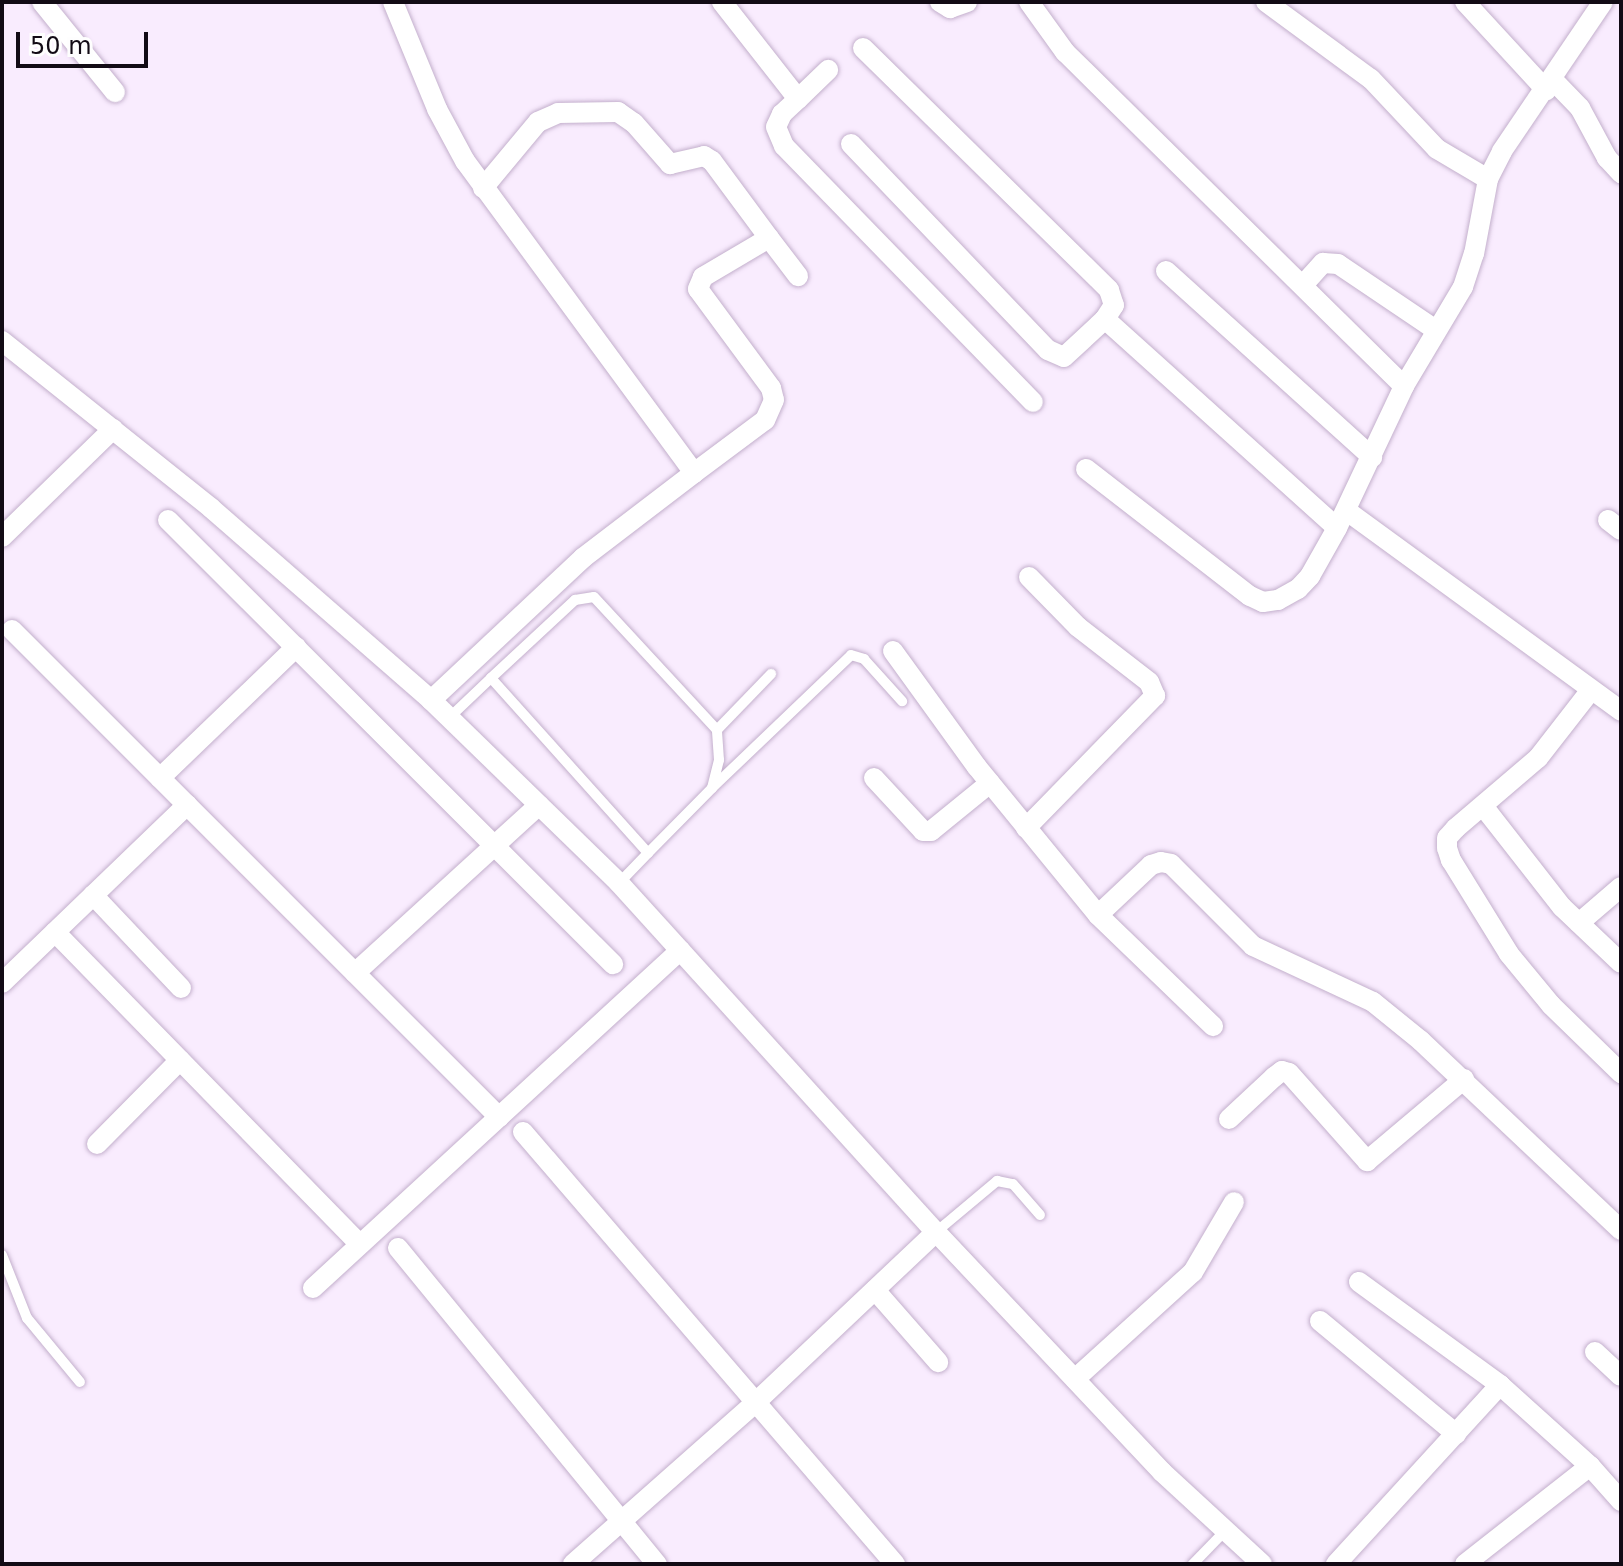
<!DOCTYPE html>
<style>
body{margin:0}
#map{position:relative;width:1623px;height:1566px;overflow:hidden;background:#f9ecfe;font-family:"DejaVu Sans",sans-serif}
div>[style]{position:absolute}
.roads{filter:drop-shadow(0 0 2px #c3afcc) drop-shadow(0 0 2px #c3afcc)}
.lane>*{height:10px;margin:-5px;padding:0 5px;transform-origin:5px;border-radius:5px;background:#fff}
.street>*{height:20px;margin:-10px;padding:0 10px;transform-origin:10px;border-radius:10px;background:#fff}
span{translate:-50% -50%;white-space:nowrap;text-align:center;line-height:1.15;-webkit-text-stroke:6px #fefefe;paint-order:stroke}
.frame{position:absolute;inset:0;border:4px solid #120b15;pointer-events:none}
.scale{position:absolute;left:16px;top:32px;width:132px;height:36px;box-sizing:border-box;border:4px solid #120b15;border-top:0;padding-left:10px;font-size:24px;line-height:28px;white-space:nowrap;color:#120b15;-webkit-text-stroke:6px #fefefe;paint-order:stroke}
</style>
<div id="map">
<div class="roads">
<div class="lane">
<i style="left:491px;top:678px;width:115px;rotate:-42.9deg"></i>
<i style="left:575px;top:600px;width:19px;rotate:-9deg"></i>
<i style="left:594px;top:597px;width:181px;rotate:47.2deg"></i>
<i style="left:449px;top:718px;width:58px;rotate:-43.6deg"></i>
<i style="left:491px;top:678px;width:235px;rotate:48.1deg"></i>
<i style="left:648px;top:853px;width:42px;rotate:134deg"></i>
<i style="left:712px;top:788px;width:192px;rotate:-43.7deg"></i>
<i style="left:851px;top:655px;width:14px;rotate:17deg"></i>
<i style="left:864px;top:659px;width:57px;rotate:47.9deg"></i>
<i style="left:648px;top:853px;width:91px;rotate:-45.4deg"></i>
<i style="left:712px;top:788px;width:29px;rotate:-76deg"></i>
<i style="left:719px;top:760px;width:30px;rotate:-94deg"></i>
<i style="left:717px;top:730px;width:78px;rotate:-46deg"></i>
<i style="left:936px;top:1232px;width:80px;rotate:-39.9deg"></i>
<i style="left:997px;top:1181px;width:16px;rotate:11deg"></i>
<i style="left:1013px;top:1184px;width:41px;rotate:48.9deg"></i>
<i style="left:2px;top:1255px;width:68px;rotate:68.4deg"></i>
<i style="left:27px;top:1318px;width:83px;rotate:50.4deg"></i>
<i style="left:1193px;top:1564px;width:46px;rotate:-45.9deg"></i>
</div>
<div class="street">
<i style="left:42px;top:2px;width:116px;rotate:51deg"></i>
<i style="left:393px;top:2px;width:116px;rotate:67.6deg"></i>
<i style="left:437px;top:109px;width:59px;rotate:61.7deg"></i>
<i style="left:465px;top:161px;width:387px;rotate:53.7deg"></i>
<i style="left:694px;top:473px;width:140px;rotate:142.6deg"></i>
<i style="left:583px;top:558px;width:208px;rotate:136.9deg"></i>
<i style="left:722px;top:2px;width:123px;rotate:51.9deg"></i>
<i style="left:798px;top:99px;width:22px;rotate:137deg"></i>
<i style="left:782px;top:114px;width:14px;rotate:115deg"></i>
<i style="left:776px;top:127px;width:21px;rotate:67deg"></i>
<i style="left:784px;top:146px;width:357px;rotate:45.8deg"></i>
<i style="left:940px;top:2px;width:12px;rotate:31deg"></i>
<i style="left:950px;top:8px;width:18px;rotate:-19deg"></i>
<i style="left:1029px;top:2px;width:62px;rotate:54.2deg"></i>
<i style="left:1065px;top:52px;width:476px;rotate:44.6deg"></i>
<i style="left:1266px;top:2px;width:130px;rotate:36.3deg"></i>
<i style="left:1371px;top:79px;width:96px;rotate:46.7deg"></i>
<i style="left:1437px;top:149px;width:59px;rotate:30.5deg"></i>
<i style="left:1465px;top:2px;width:120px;rotate:47.4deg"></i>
<i style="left:863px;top:48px;width:345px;rotate:44.5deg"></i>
<i style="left:1109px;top:290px;width:16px;rotate:72deg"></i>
<i style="left:1114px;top:305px;width:17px;rotate:123deg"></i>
<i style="left:1553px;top:80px;width:39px;rotate:46deg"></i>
<i style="left:1580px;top:108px;width:57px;rotate:61.6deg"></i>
<i style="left:1607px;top:158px;width:21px;rotate:47deg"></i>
<i style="left:798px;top:99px;width:42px;rotate:-44deg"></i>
<i style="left:851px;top:144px;width:285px;rotate:46.3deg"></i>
<i style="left:1048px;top:350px;width:17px;rotate:24deg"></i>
<i style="left:1064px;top:357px;width:56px;rotate:-42.8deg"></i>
<i style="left:1105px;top:319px;width:312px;rotate:42deg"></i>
<i style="left:1337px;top:528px;width:157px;rotate:-64.7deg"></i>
<i style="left:1404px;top:386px;width:115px;rotate:-59.2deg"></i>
<i style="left:1463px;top:287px;width:35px;rotate:-72deg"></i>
<i style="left:1474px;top:254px;width:76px;rotate:-79.4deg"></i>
<i style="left:1488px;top:179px;width:31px;rotate:-63deg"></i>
<i style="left:1502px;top:151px;width:180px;rotate:-55.9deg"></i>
<i style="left:483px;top:188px;width:86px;rotate:-50.2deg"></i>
<i style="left:538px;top:122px;width:22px;rotate:-24deg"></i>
<i style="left:558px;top:113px;width:60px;rotate:-1deg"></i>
<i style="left:618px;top:112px;width:19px;rotate:35deg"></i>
<i style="left:634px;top:123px;width:55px;rotate:48.7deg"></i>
<i style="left:670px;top:164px;width:35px;rotate:-13deg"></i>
<i style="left:704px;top:156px;width:9px;rotate:32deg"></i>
<i style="left:712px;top:161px;width:96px;rotate:53.5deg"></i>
<i style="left:769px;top:238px;width:77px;rotate:149.4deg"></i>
<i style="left:703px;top:277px;width:13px;rotate:113deg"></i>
<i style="left:698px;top:289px;width:123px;rotate:53.6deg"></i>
<i style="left:771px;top:388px;width:12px;rotate:76deg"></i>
<i style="left:774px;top:400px;width:22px;rotate:114deg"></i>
<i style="left:765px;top:420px;width:89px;rotate:143.3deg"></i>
<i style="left:769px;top:238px;width:48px;rotate:52.7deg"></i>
<i style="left:1166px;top:271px;width:278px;rotate:42.1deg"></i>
<i style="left:1303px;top:285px;width:30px;rotate:-48deg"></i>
<i style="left:1323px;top:263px;width:15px;rotate:4deg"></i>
<i style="left:1338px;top:264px;width:118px;rotate:34deg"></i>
<i style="left:2px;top:341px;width:268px;rotate:38.6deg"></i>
<i style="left:211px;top:508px;width:292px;rotate:41.1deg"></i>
<i style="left:431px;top:700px;width:262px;rotate:44.2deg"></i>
<i style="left:619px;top:883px;width:471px;rotate:47.8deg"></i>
<i style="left:936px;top:1232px;width:330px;rotate:46.7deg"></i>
<i style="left:1162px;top:1472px;width:136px;rotate:42.6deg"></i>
<i style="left:1086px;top:469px;width:207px;rotate:37.8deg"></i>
<i style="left:1250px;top:596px;width:14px;rotate:25deg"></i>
<i style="left:1263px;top:602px;width:15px;rotate:-8deg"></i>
<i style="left:1278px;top:600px;width:23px;rotate:-29deg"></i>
<i style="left:1298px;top:589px;width:18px;rotate:-47deg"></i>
<i style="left:1310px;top:576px;width:55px;rotate:-60.6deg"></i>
<i style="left:1347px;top:511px;width:339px;rotate:36.1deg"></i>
<i style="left:168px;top:520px;width:629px;rotate:44.94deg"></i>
<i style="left:1608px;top:520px;width:16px;rotate:38deg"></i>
<i style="left:2px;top:537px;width:155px;rotate:-44.2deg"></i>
<i style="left:12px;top:630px;width:689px;rotate:45deg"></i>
<i style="left:893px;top:651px;width:143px;rotate:54.1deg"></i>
<i style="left:977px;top:767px;width:191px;rotate:50.7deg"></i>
<i style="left:1098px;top:915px;width:73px;rotate:-43.3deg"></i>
<i style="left:1151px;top:865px;width:10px;rotate:-17deg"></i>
<i style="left:1161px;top:862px;width:10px;rotate:11deg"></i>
<i style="left:1171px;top:864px;width:116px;rotate:45deg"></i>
<i style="left:1253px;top:946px;width:132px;rotate:25deg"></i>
<i style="left:1373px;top:1002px;width:62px;rotate:39.1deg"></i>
<i style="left:1421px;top:1041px;width:275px;rotate:43.4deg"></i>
<i style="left:1591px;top:690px;width:86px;rotate:127.9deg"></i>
<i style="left:1538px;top:758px;width:108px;rotate:139.5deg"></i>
<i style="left:1456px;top:828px;width:13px;rotate:132deg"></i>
<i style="left:1447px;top:838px;width:10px;rotate:90deg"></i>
<i style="left:1447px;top:848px;width:13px;rotate:72deg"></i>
<i style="left:1451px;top:860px;width:110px;rotate:58.3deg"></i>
<i style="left:1509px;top:954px;width:66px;rotate:50.5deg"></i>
<i style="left:1551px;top:1005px;width:98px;rotate:44.2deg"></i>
<i style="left:160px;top:778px;width:189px;rotate:-43.9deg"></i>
<i style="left:874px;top:778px;width:72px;rotate:47.2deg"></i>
<i style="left:923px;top:831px;width:8px"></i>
<i style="left:931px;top:831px;width:76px;rotate:-39.1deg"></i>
<i style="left:1483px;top:806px;width:128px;rotate:52deg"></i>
<i style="left:1562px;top:907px;width:81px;rotate:43.5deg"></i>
<i style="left:1026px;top:828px;width:185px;rotate:-45.7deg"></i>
<i style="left:1155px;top:696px;width:15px;rotate:-113deg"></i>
<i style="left:1149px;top:682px;width:90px;rotate:-142.2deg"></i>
<i style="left:1078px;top:627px;width:70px;rotate:-134.4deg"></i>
<i style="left:93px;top:895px;width:128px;rotate:46.6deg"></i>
<i style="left:1098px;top:915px;width:160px;rotate:44deg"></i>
<i style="left:1579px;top:923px;width:55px;rotate:-40.6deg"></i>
<i style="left:55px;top:932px;width:436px;rotate:45.7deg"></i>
<i style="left:355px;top:973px;width:249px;rotate:-42.4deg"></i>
<i style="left:2px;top:983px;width:257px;rotate:-43.9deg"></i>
<i style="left:1229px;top:1119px;width:62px;rotate:-43deg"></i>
<i style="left:1274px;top:1077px;width:10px;rotate:-37deg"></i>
<i style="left:1282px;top:1071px;width:7px;rotate:16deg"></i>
<i style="left:1289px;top:1073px;width:118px;rotate:48.4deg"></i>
<i style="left:1367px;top:1161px;width:127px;rotate:-40.2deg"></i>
<i style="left:523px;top:1132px;width:570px;rotate:49.27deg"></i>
<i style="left:97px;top:1144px;width:118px;rotate:-45.3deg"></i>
<i style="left:398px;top:1248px;width:409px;rotate:50.7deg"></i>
<i style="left:1359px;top:1282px;width:175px;rotate:36.1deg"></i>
<i style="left:313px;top:1288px;width:499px;rotate:-42.6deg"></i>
<i style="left:875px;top:1290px;width:96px;rotate:48.8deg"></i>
<i style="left:1320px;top:1321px;width:177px;rotate:39.7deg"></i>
<i style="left:1595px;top:1352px;width:35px;rotate:43deg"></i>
<i style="left:1075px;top:1379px;width:159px;rotate:-42.2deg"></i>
<i style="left:1193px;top:1272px;width:81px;rotate:-59.6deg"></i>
<i style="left:573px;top:1564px;width:243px;rotate:-41.5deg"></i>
<i style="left:755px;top:1403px;width:249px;rotate:-43.4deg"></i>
<i style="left:1336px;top:1564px;width:243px;rotate:-47.5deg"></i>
<i style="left:1500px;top:1385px;width:121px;rotate:42deg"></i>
<i style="left:1590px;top:1466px;width:47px;rotate:48.5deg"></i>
<i style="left:1465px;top:1564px;width:159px;rotate:-38.1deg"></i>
</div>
</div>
<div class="frame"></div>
<div class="scale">50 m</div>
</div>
